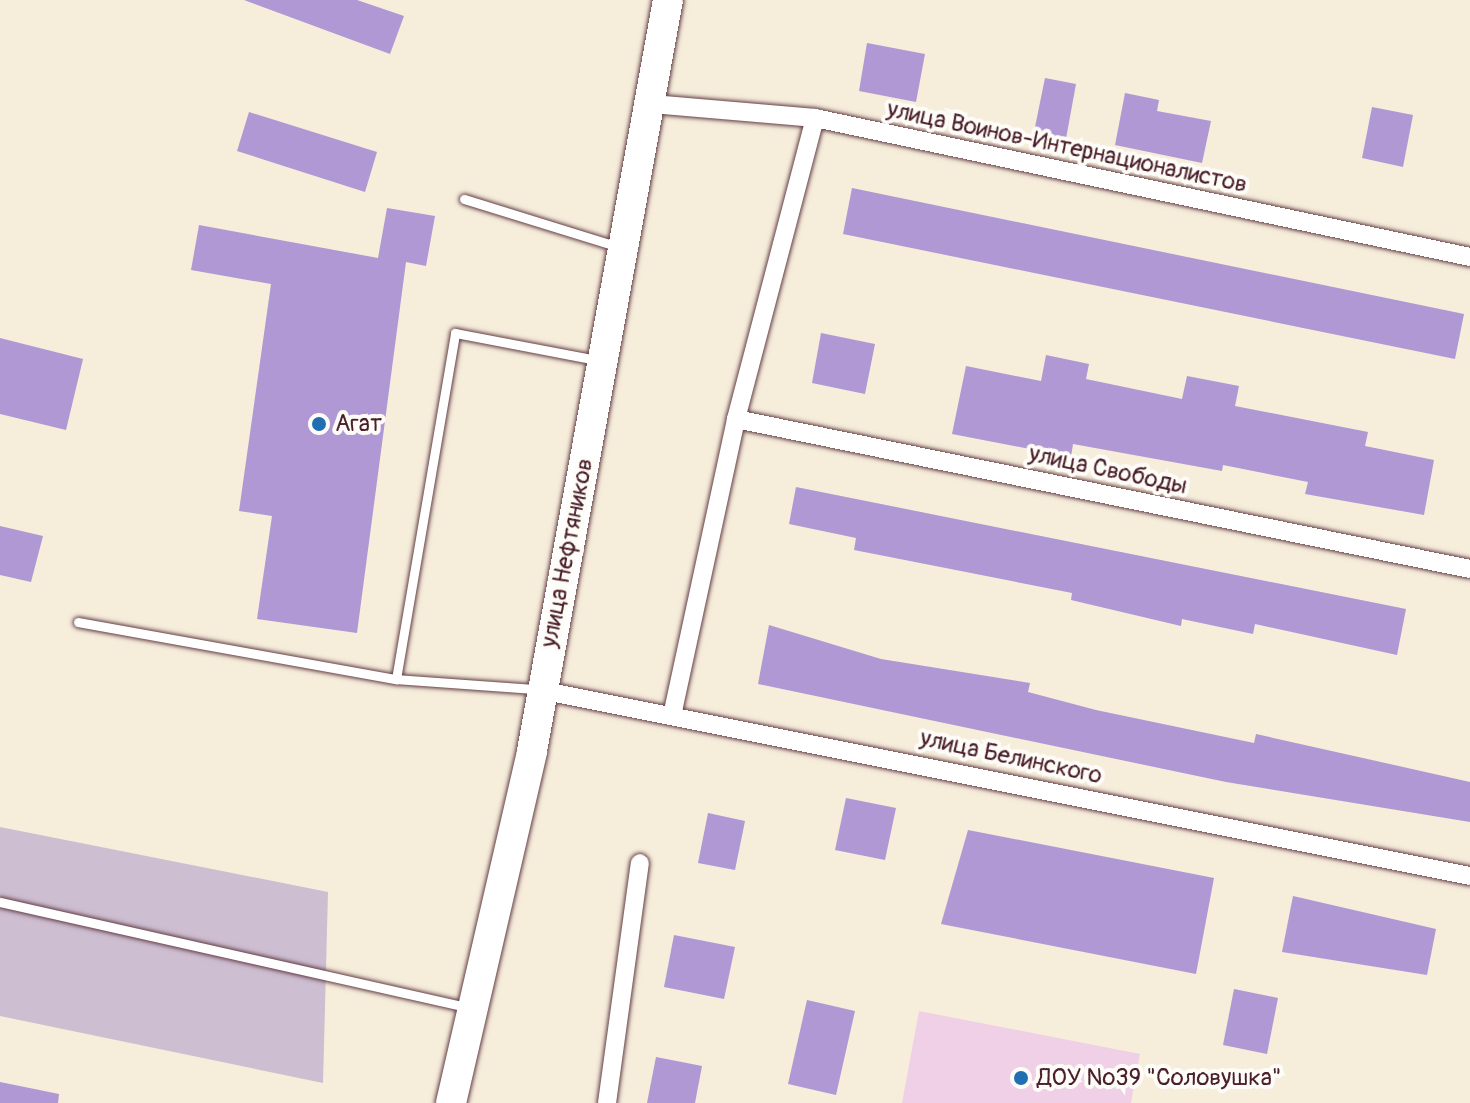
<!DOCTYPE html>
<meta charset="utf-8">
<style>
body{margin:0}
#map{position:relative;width:1470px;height:1103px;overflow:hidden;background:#f6eddb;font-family:Pangolin,sans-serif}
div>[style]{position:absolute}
.built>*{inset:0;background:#efd0e6}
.industrial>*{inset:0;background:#cdbed2}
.building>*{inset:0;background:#af98d4}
.roads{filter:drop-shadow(0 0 2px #643e45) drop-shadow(0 0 2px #643e45)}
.service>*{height:9px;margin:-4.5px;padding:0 4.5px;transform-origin:4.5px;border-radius:4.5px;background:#fff}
.minor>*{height:18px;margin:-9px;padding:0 9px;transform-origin:9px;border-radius:9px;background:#fff}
.primary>*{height:30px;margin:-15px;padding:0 15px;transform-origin:15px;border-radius:15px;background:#fff}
.dots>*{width:22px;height:22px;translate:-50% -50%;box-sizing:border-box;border:4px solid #fdfcf7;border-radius:50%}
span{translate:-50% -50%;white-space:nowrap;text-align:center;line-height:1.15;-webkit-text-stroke:8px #fdfcf7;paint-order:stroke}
.street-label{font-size:24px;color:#4a1f2b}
.poi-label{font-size:24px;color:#4a1f2b}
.left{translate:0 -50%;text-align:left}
</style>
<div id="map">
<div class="built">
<i style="clip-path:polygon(919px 1011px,1140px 1054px,1131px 1103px,902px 1103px)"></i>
</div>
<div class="industrial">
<i style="clip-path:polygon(0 827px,328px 892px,323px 1083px,0 1016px)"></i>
</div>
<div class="building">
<i style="clip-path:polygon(244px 0,357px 0,404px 16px,390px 54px)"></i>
<i style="clip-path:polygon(867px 43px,925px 54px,916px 102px,859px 91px)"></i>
<i style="clip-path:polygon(1045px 78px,1076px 84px,1065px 144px,1033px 137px)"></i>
<i style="clip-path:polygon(1125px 93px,1159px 100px,1157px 111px,1211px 121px,1202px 163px,1115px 145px)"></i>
<i style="clip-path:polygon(1372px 107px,1413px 115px,1403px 167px,1362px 158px)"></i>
<i style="clip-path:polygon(249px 112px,377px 152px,365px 192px,237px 151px)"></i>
<i style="clip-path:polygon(852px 188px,1464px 314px,1455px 359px,843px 234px)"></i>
<i style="clip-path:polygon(387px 208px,435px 216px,426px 266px,406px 262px,357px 633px,257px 619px,272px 516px,239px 511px,271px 284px,191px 270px,199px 225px,378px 258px)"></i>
<i style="clip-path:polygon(821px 333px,875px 344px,865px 394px,812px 383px)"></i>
<i style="clip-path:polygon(0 338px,83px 359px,66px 430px,0 414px)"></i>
<i style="clip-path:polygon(1046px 355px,1089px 364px,1086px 379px,1182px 399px,1187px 376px,1239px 386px,1235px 406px,1368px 432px,1365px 446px,1434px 460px,1424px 515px,1305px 494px,1308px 482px,1223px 465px,1222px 471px,1073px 444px,1071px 457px,952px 434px,966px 366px,1041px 381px)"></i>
<i style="clip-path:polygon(796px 487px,1406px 609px,1397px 655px,1255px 624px,1253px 634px,1182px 619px,1181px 626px,1071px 600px,1072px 593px,854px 550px,856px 538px,789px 524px)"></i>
<i style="clip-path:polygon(0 526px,43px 536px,31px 582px,0 575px)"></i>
<i style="clip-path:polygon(769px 625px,881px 659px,1030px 683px,1028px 692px,1096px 710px,1254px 743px,1256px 734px,1470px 782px,1470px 822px,1226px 782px,758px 684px)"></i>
<i style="clip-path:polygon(846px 798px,896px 808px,885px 860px,835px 850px)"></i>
<i style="clip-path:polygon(708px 813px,745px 821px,735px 870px,698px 863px)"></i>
<i style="clip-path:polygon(968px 830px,1214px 878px,1196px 974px,941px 924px)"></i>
<i style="clip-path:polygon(1293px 896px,1436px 929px,1427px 975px,1282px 952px)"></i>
<i style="clip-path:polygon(674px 935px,735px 947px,724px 999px,664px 987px)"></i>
<i style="clip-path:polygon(1234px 989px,1278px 998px,1267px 1054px,1223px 1045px)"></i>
<i style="clip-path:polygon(807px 1000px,855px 1011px,836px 1095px,788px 1084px)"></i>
<i style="clip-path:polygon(656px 1057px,702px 1066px,695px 1103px,647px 1103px)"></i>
<i style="clip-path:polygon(0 1082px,59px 1094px,58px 1103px,0 1103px)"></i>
</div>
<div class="roads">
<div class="service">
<i style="left:464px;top:199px;width:162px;rotate:17.2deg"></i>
<i style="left:78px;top:622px;width:323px;rotate:10.2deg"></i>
<i style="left:396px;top:679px;width:141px;rotate:4.1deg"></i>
<i style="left:396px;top:679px;width:351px;rotate:-80.3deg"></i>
<i style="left:455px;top:333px;width:145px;rotate:10.8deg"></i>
<i style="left:0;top:902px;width:482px;rotate:12.7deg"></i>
</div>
<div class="minor">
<i style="left:652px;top:104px;width:164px;rotate:4.9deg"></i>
<i style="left:815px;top:118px;width:670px;rotate:11.98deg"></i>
<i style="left:736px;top:419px;width:749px;rotate:11.55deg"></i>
<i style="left:540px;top:690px;width:948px;rotate:11.31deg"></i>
<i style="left:673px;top:711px;width:299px;rotate:-77.8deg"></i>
<i style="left:736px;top:419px;width:311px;rotate:-75.3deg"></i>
<i style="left:607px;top:1103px;width:242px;rotate:-82.2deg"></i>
</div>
<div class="primary">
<i style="left:451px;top:1103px;width:361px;rotate:-77deg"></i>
<i style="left:532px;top:751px;width:763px;rotate:-79.74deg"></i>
</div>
</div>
<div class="dots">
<i style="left:319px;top:424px;background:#1f6fb2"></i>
<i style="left:1021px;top:1078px;background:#1f6fb2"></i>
</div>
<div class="street-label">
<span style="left:1067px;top:147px;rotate:12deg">улица Воинов-Интернационалистов</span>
<span style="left:1108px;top:470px;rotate:12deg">улица Свободы</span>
<span style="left:567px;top:553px;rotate:-79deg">улица Нефтяников</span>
<span style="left:1011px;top:757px;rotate:12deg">улица Белинского</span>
</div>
<div class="poi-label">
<span class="left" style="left:335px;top:424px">Агат</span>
<span class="left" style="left:1037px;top:1078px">ДОУ №39 "Соловушка"</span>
</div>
</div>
